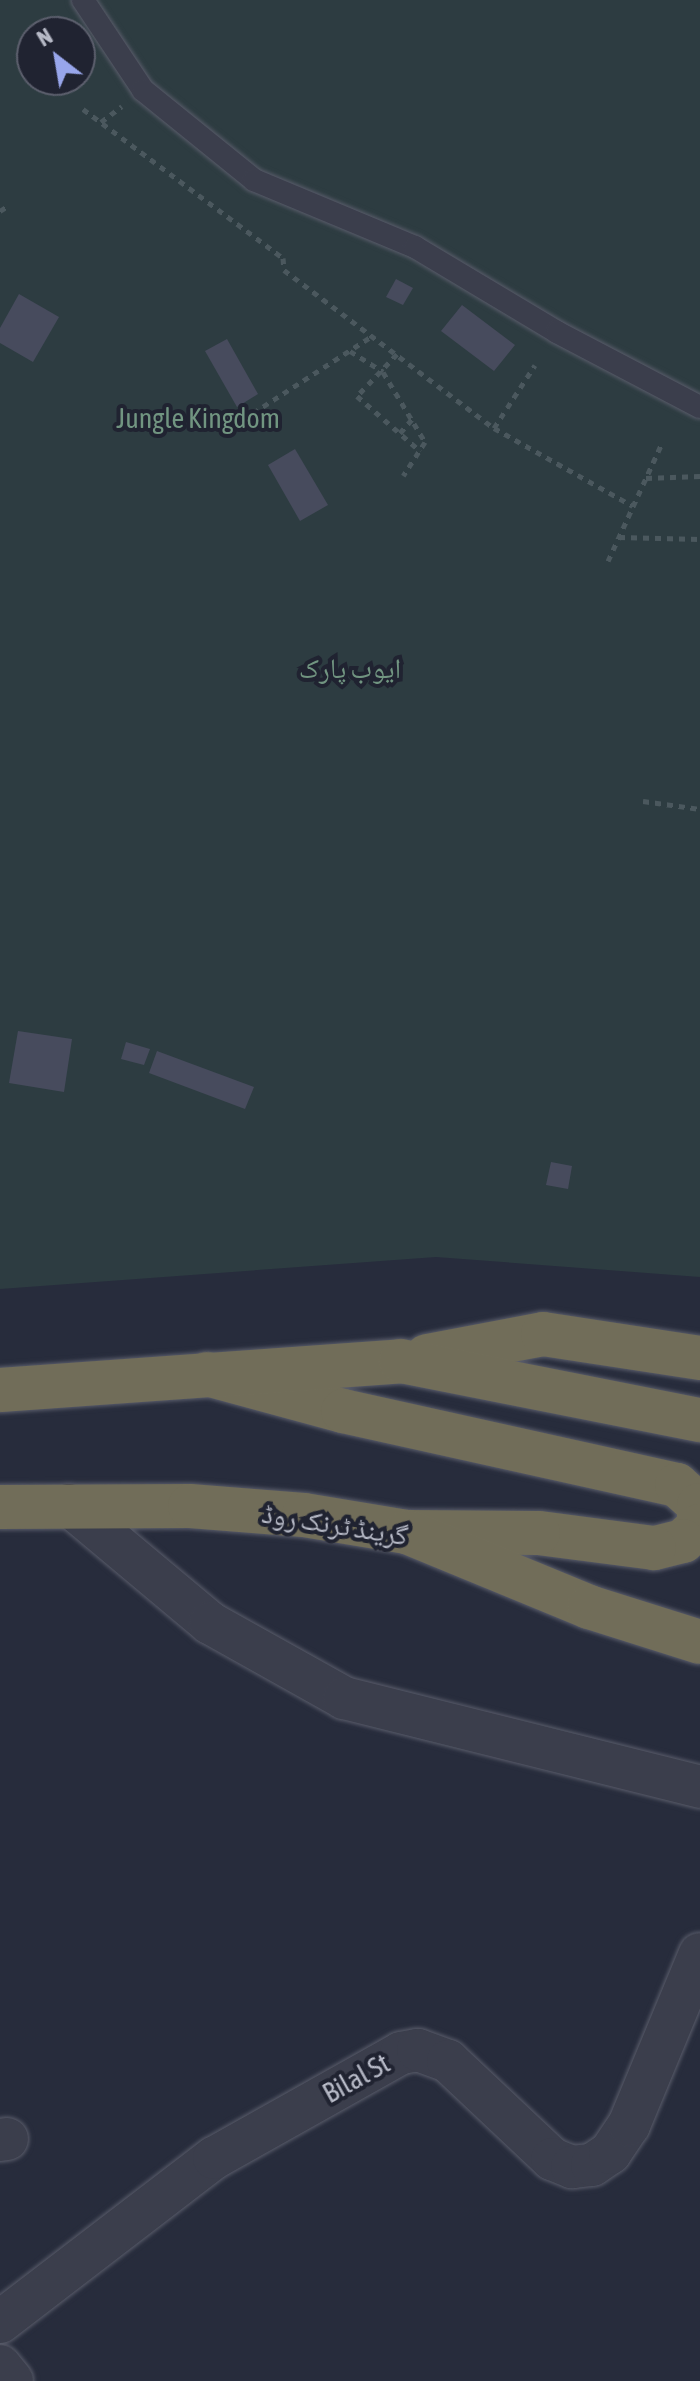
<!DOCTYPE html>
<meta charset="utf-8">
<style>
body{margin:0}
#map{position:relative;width:700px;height:2381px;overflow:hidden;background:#272c3c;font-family:"Asap Condensed","Noto Naskh Arabic",sans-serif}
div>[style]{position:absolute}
.green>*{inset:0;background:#2d3c41}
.building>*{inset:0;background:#474b5d}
.path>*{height:5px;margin-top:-2.5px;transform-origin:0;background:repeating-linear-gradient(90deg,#4b585e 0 6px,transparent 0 12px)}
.roads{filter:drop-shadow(0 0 2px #595c6a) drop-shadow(0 0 2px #595c6a)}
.lane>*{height:22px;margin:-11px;padding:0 11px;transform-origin:11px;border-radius:11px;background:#3b3e4c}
.street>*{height:42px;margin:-21px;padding:0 21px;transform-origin:21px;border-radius:21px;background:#3b3e4c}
.highway>*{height:44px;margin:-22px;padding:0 22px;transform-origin:22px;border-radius:22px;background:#716d59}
span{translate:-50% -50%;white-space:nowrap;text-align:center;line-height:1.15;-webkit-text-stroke:8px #202331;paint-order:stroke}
.park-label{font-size:28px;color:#719581}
.street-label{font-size:28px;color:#b7bac7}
.north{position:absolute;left:16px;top:16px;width:80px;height:80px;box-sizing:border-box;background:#202331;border:2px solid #5c5f6d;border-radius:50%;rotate:329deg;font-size:22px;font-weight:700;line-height:32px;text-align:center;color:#b7bac7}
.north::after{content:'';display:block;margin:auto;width:28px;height:36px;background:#98a6eb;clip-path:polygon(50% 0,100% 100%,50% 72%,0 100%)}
</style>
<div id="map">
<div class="green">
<i style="clip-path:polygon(evenodd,0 0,700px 0,700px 1277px,436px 1257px,0 1289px,0 0,32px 32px,80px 32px,80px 80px,32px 80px,32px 32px)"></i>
</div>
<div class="building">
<i style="clip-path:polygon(396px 279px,413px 288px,403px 305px,386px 297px)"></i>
<i style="clip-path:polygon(19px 294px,59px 317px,33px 362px,0 343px,0 328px)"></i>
<i style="clip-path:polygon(462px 305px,515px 345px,494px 371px,441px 331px)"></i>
<i style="clip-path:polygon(227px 339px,258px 394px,237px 407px,205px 351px)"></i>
<i style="clip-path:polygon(295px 449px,328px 505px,300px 521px,268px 465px)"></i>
<i style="clip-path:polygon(18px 1031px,72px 1039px,64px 1092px,9px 1083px)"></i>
<i style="clip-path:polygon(126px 1042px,150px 1049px,144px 1065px,121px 1059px)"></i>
<i style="clip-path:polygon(157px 1051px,254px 1087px,245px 1109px,149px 1073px)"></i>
<i style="clip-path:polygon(551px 1162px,572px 1166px,568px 1189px,546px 1185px)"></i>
</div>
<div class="path">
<i style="left:83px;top:109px;width:249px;rotate:36.7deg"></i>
<i style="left:283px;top:258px;width:12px;rotate:85deg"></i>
<i style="left:284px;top:270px;width:263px;rotate:37deg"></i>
<i style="left:494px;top:428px;width:159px;rotate:29.3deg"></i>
<i style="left:101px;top:122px;width:26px;rotate:-37deg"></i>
<i style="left:0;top:211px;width:9px;rotate:-32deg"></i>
<i style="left:350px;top:351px;width:39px;rotate:32deg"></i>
<i style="left:383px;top:372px;width:82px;rotate:59deg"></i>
<i style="left:425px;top:442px;width:40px;rotate:122.9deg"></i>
<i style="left:397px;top:354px;width:58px;rotate:133.6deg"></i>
<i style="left:357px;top:396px;width:84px;rotate:41.1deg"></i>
<i style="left:253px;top:413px;width:142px;rotate:-32.9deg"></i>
<i style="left:494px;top:428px;width:75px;rotate:-56.9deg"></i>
<i style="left:400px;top:433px;width:18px;rotate:-49deg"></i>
<i style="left:646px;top:478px;width:54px;rotate:-2.1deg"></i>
<i style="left:619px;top:537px;width:81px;rotate:1.4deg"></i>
<i style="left:608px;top:561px;width:128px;rotate:-65.4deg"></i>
<i style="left:643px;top:801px;width:58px;rotate:8deg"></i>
</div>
<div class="roads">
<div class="lane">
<i style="left:83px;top:0;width:108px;rotate:56.3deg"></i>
<i style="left:143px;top:90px;width:143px;rotate:39deg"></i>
<i style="left:254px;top:180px;width:174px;rotate:22.6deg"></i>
<i style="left:415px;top:247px;width:165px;rotate:30.9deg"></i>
<i style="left:557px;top:332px;width:161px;rotate:27.7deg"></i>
</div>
<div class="street">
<i style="left:69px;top:1505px;width:184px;rotate:39.9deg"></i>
<i style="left:210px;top:1623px;width:154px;rotate:29.2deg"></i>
<i style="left:344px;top:1698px;width:367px;rotate:14deg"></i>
<i style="left:0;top:2140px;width:7px;rotate:-8deg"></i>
<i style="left:0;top:2322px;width:270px;rotate:-37.5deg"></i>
<i style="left:214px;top:2158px;width:214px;rotate:-29.3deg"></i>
<i style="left:401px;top:2053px;width:17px;rotate:-10deg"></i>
<i style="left:418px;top:2050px;width:32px;rotate:20deg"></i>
<i style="left:448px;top:2061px;width:143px;rotate:43.3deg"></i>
<i style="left:552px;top:2159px;width:22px;rotate:22deg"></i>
<i style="left:572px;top:2167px;width:20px;rotate:-6deg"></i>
<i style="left:592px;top:2165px;width:22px;rotate:-34deg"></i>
<i style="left:610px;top:2153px;width:34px;rotate:-56deg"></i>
<i style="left:629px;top:2125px;width:185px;rotate:-67.5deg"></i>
<i style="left:0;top:2366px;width:19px;rotate:51deg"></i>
</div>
<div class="highway">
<i style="left:427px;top:1356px;width:118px;rotate:-10.7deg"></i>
<i style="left:543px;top:1334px;width:159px;rotate:8.7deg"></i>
<i style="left:207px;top:1374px;width:141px;rotate:15.2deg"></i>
<i style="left:343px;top:1411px;width:342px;rotate:12.5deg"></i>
<i style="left:677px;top:1485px;width:30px;rotate:42deg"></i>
<i style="left:699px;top:1505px;width:21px;rotate:90deg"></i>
<i style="left:699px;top:1526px;width:22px;rotate:137deg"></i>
<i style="left:683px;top:1541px;width:30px;rotate:166deg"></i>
<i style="left:654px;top:1548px;width:117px;rotate:-172.6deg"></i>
<i style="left:538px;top:1533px;width:131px;rotate:-179.6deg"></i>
<i style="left:0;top:1390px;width:402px;rotate:-4.1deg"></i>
<i style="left:401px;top:1361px;width:305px;rotate:11.2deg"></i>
<i style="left:0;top:1507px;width:190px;rotate:-0.3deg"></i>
<i style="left:190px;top:1506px;width:114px;rotate:4.5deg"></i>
<i style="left:304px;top:1515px;width:104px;rotate:9.4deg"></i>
<i style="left:407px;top:1532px;width:197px;rotate:22.4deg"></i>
<i style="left:589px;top:1607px;width:116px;rotate:17.5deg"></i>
</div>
</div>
<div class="park-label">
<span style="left:198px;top:418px">Jungle Kingdom</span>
<span style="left:350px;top:668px">ایوب پارک</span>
</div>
<div class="street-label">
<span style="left:335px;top:1524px;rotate:9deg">گرینڈ ٹرنک روڈ</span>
<span style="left:356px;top:2078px;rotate:-29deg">Bilal St</span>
</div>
<div class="north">N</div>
</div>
